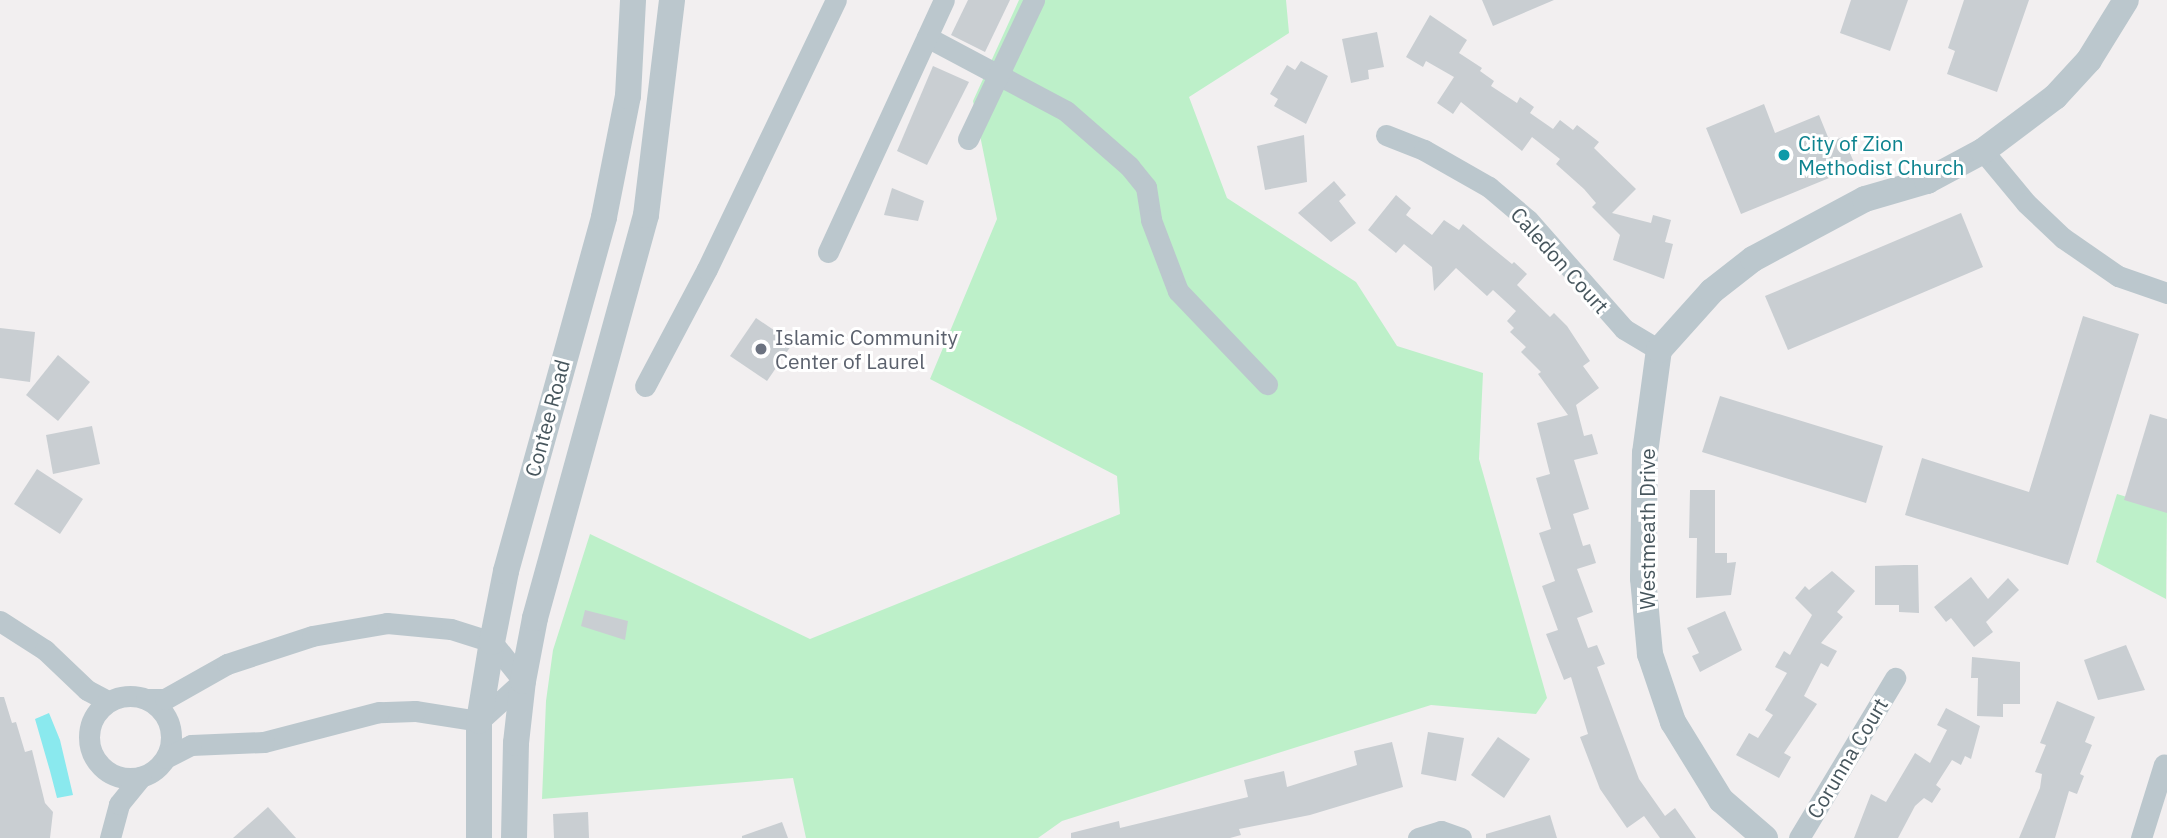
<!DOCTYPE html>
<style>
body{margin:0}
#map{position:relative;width:2167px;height:838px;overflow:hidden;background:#f2eff0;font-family:"IBM Plex Sans",sans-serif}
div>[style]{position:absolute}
.green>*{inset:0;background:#bdf0c9}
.water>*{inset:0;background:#8ae9ee}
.building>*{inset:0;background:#c9ced2}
.minor>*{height:21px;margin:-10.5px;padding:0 10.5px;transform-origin:10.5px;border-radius:10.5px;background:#bbc7cd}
.minor>.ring{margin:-10.5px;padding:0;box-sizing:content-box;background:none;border:21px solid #bbc7cd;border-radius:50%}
.tertiary>*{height:26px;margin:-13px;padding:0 13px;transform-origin:13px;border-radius:13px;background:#bbc7cd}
.dots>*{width:19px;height:19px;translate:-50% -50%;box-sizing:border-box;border:4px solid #fff;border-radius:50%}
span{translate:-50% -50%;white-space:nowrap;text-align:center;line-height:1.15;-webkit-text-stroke:6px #fff;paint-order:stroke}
.culture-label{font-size:21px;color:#0d838f}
.left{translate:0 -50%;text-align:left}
.street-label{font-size:21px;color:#47565d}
.worship-label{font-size:21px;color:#5b616d}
</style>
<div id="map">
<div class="green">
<i style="clip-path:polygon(1019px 0,1286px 0,1289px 33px,1189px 97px,1227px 198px,1356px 282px,1397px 346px,1483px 373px,1479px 459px,1547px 698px,1536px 714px,1431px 705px,1062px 821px,1038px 838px,806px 838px,793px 778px,542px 799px,546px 701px,553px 650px,590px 534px,810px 639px,1120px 514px,1117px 476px,930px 379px,997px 219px,973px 101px)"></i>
<i style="clip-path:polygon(2117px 494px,2167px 509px,2166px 599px,2096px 562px)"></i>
</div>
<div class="water">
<i style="clip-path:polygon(49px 713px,60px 740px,73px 795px,57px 798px,50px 771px,35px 719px)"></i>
</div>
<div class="building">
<i style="clip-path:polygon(968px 0,1010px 0,985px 52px,951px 35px)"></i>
<i style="clip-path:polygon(1482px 0,1554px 0,1493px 26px)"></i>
<i style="clip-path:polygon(1851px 0,1908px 0,1890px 51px,1840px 33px)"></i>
<i style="clip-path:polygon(1964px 0,2029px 0,1997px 92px,1947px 74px,1955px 51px,1948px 48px)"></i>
<i style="clip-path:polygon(1430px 15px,1467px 40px,1459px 53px,1482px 68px,1480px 71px,1494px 81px,1491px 86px,1517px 103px,1520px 97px,1534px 107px,1530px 113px,1553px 129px,1560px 120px,1573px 130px,1577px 125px,1599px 142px,1594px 148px,1636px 189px,1612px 213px,1651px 223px,1653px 215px,1671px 220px,1665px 242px,1673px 244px,1664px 279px,1613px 260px,1620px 235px,1592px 207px,1596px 203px,1584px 189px,1556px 164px,1560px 159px,1532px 137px,1522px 151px,1461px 102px,1453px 114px,1437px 103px,1454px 77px,1426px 61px,1423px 67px,1406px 57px)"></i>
<i style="clip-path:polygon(1377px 32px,1384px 67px,1368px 70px,1369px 79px,1351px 83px,1342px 39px)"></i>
<i style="clip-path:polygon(1301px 61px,1328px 76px,1306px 124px,1274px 106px,1278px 99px,1270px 94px,1287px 65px,1295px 70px)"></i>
<i style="clip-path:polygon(933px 66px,969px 82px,927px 165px,897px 151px)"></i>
<i style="clip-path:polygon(1764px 104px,1775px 133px,1819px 115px,1830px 142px,1843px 137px,1856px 167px,1741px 214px,1706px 128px)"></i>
<i style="clip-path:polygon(1304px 135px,1307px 182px,1265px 190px,1257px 146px)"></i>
<i style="clip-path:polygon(1334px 181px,1346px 195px,1339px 201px,1356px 223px,1331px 242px,1298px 213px)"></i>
<i style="clip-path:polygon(892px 188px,924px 201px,918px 221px,884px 215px)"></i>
<i style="clip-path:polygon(1396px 195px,1411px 208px,1406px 215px,1432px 235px,1444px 220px,1459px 230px,1463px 224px,1512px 264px,1514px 262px,1527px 274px,1517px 285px,1550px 317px,1554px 313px,1567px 326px,1590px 361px,1583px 366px,1599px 388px,1576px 405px,1584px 436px,1592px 434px,1598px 454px,1574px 460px,1589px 509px,1573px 514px,1583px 546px,1590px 544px,1596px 563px,1577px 569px,1593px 612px,1577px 618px,1588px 648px,1597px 645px,1605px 664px,1597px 667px,1639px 779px,1665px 816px,1675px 808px,1696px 838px,1660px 838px,1644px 816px,1627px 828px,1600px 789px,1580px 737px,1588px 734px,1571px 677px,1564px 680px,1546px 634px,1558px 630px,1542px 586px,1555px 581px,1539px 533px,1551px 529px,1536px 478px,1550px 474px,1537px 423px,1568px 415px,1538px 374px,1541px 372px,1521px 352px,1526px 347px,1510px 332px,1514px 328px,1507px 321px,1516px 311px,1493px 290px,1487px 296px,1456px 268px,1434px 291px,1432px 267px,1404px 244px,1396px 253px,1368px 230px)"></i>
<i style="clip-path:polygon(1961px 213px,1983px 267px,1788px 350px,1765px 296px)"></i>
<i style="clip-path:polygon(2083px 316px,2139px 334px,2068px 565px,1905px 515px,1922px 458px,2029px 492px)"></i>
<i style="clip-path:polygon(756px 318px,793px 343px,767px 381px,730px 356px)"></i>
<i style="clip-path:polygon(0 328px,35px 332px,30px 382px,0 378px)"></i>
<i style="clip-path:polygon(58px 355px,90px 382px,58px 421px,26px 395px)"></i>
<i style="clip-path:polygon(1720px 396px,1883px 446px,1866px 503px,1702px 452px)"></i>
<i style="clip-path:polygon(2150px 414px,2167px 419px,2167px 513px,2124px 500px)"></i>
<i style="clip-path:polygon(92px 426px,100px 464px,53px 474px,46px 435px)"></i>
<i style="clip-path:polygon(37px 469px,83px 499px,60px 534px,14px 504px)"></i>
<i style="clip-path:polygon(1690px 490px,1715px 490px,1715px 553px,1727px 553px,1727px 563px,1736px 562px,1731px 595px,1696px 598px,1697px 538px,1689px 538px)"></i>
<i style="clip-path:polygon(1904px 565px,1918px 565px,1919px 613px,1899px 612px,1899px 605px,1875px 605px,1875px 566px)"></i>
<i style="clip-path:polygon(1832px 571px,1855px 591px,1837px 612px,1843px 617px,1821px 643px,1837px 651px,1828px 667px,1821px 663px,1804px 696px,1817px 704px,1784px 753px,1791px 757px,1779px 778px,1736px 755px,1749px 733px,1758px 738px,1773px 715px,1765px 710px,1787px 673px,1775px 667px,1784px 651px,1790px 655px,1812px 615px,1795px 598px,1805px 586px,1809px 590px)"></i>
<i style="clip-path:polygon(1971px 577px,1988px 599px,2008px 578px,2019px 590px,1986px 622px,1993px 632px,1974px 647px,1951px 618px,1946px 622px,1934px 607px)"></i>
<i style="clip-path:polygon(585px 610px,628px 621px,625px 640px,581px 626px)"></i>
<i style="clip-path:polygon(1725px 611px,1742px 650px,1700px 672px,1692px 656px,1699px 653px,1687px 628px)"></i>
<i style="clip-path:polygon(2126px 645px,2145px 690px,2098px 700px,2084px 660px)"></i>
<i style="clip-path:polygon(1972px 657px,2020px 662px,2020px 704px,2003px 704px,2003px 717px,1977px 716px,1978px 678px,1971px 678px)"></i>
<i style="clip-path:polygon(0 697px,4px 697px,12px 723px,16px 722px,25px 752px,32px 750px,45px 803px,53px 812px,50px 838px,0 838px)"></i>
<i style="clip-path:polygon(2057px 701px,2095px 717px,2085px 742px,2092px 745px,2080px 774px,2084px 776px,2077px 794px,2069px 791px,2055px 838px,2019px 838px,2040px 788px,2042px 774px,2035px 772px,2046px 745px,2040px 743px)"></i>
<i style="clip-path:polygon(1946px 708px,1980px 726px,1971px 759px,1965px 756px,1961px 765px,1952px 760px,1936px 785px,1941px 789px,1932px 803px,1924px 798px,1915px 806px,1898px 838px,1854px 838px,1871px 794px,1886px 802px,1915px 753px,1930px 763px,1947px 730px,1937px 725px)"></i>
<i style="clip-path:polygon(1428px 732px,1464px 738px,1456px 781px,1421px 774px)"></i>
<i style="clip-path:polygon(1498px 737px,1530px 759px,1504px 798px,1471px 775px)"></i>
<i style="clip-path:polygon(1392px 742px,1403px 787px,1310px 815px,1239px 829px,1241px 835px,1230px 838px,1071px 838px,1071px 833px,1119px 821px,1120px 828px,1248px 797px,1244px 780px,1284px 771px,1287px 787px,1357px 765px,1354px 751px)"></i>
<i style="clip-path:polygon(268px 807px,296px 838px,233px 838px)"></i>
<i style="clip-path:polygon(588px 812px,589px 838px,554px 838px,553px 814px)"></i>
<i style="clip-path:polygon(1550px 815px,1557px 838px,1486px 838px,1486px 834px)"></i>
<i style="clip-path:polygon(782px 822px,788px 838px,742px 838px,742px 836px)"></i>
</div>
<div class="minor">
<i style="left:927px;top:37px;width:157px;rotate:28deg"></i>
<i style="left:1066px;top:111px;width:84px;rotate:41.1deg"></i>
<i style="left:1129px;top:166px;width:27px;rotate:51deg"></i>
<i style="left:1146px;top:187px;width:33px;rotate:81deg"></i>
<i style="left:1151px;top:220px;width:76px;rotate:69.2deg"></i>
<i style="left:1178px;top:291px;width:129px;rotate:46.3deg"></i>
<i style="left:1386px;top:135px;width:41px;rotate:21.5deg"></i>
<i style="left:1424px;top:150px;width:75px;rotate:29.6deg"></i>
<i style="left:1489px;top:187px;width:51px;rotate:40.2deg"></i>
<i style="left:1528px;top:220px;width:145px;rotate:48.6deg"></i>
<i style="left:1624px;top:329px;width:41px;rotate:31deg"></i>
<i style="left:968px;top:139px;width:154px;rotate:-64.6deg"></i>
<i style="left:1983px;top:151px;width:67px;rotate:50.4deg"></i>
<i style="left:2026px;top:203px;width:51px;rotate:43.4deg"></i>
<i style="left:2063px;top:238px;width:67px;rotate:34.6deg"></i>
<i style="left:2118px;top:276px;width:52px;rotate:19.1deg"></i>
<i style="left:828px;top:252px;width:277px;rotate:-65.3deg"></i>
<i style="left:645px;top:386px;width:132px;rotate:-62.1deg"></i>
<i style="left:707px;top:269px;width:298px;rotate:-64.4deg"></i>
<i style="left:0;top:621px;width:54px;rotate:32.8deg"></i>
<i style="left:45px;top:650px;width:58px;rotate:43.6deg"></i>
<i style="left:87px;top:690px;width:24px;rotate:28deg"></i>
<i class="ring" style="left:89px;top:696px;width:61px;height:61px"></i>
<i style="left:146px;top:699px;width:19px"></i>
<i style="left:165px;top:699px;width:71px;rotate:-29.4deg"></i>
<i style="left:227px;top:664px;width:89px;rotate:-18.2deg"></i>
<i style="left:312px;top:636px;width:76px;rotate:-9.8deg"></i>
<i style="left:387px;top:623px;width:64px;rotate:5.4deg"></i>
<i style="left:451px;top:629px;width:43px;rotate:17.6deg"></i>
<i style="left:492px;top:642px;width:50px;rotate:51.5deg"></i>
<i style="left:523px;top:681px;width:59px;rotate:137.7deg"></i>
<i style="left:479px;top:721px;width:65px;rotate:-171.1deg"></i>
<i style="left:415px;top:711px;width:36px;rotate:178deg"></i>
<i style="left:379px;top:712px;width:119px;rotate:165.4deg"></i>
<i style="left:264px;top:742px;width:73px;rotate:177.6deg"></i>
<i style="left:191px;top:745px;width:28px;rotate:153deg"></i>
<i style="left:110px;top:838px;width:35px;rotate:-75deg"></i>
<i style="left:119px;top:804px;width:35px;rotate:-51deg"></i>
<i style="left:1418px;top:838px;width:24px;rotate:-17deg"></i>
<i style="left:1441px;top:831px;width:21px;rotate:19deg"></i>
<i style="left:1799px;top:838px;width:187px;rotate:-59deg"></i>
<i style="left:2141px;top:838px;width:77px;rotate:-72.7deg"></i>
</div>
<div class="tertiary">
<i style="left:479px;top:838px;width:117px;rotate:-90deg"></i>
<i style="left:479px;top:721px;width:80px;rotate:-80.7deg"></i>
<i style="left:492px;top:642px;width:72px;rotate:-78.8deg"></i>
<i style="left:506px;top:571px;width:367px;rotate:-74.5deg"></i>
<i style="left:604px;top:217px;width:123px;rotate:-78.8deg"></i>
<i style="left:628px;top:96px;width:96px;rotate:-87deg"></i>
<i style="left:514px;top:838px;width:95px;rotate:-88.8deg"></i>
<i style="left:516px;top:743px;width:62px;rotate:-83.6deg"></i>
<i style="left:523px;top:681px;width:64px;rotate:-79.2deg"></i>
<i style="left:535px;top:618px;width:418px;rotate:-74.6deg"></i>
<i style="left:646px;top:215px;width:217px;rotate:-83.1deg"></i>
<i style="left:1765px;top:838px;width:58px;rotate:-139.2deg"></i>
<i style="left:1721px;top:800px;width:92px;rotate:-121.6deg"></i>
<i style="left:1673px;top:722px;width:72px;rotate:-108.7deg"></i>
<i style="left:1650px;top:654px;width:76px;rotate:-95.3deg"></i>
<i style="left:1643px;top:578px;width:125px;rotate:-89.1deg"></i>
<i style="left:1645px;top:453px;width:104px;rotate:-82.3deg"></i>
<i style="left:1659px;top:350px;width:79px;rotate:-48.1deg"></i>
<i style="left:1712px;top:291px;width:52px;rotate:-38deg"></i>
<i style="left:1753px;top:259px;width:127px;rotate:-28.2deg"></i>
<i style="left:1865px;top:199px;width:65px;rotate:-16.2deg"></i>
<i style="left:1927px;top:181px;width:64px;rotate:-28.2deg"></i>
<i style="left:1983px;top:151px;width:90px;rotate:-36.9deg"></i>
<i style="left:2055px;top:97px;width:50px;rotate:-47.4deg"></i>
<i style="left:2089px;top:60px;width:70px;rotate:-58.3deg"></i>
</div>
<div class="dots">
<i style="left:1784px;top:155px;background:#0f9aa8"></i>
<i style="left:761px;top:349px;background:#6b7280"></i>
</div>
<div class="culture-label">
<span class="left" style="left:1798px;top:155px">City of Zion<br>Methodist Church</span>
</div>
<div class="street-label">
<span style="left:1560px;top:260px;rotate:48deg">Caledon Court</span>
<span style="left:547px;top:418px;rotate:-75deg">Contee Road</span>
<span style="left:1647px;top:529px;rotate:-90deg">Westmeath Drive</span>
<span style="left:1847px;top:758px;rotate:-59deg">Corunna Court</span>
</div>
<div class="worship-label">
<span class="left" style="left:775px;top:349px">Islamic Community<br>Center of Laurel</span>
</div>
</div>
